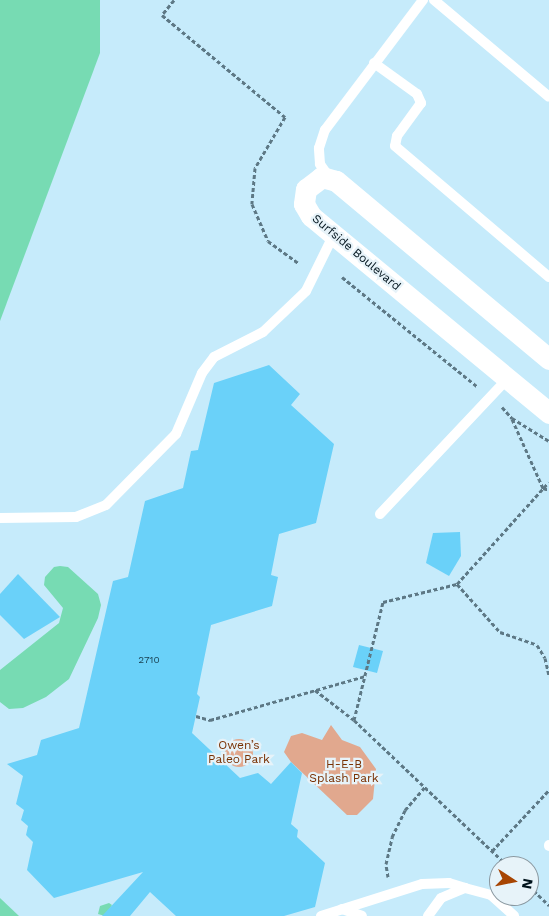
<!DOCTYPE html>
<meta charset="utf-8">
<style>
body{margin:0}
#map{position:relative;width:549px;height:916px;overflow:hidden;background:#c6ebfb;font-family:"Work Sans",sans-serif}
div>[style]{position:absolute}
.green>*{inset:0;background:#e1a88e}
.round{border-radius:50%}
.water>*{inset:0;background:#77dbb3}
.building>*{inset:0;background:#6ad1f9}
.path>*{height:3px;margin-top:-1.5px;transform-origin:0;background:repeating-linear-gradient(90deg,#5d7885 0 4px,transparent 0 6.5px)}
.lane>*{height:10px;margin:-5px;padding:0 5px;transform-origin:5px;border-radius:5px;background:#fff}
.street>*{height:21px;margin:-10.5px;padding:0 10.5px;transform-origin:10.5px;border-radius:10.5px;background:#fff}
span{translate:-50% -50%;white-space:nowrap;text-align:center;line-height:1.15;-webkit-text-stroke:4.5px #e7f3f9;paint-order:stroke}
.number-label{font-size:10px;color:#1a4253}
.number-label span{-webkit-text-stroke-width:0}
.street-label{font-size:12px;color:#00131c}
.park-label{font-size:12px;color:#783002}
.north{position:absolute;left:489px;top:856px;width:50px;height:50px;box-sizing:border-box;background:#e7f3f9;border:1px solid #8b99a1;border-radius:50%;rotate:101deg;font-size:14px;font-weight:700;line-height:20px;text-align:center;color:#00131c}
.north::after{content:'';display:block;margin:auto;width:18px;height:22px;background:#a74503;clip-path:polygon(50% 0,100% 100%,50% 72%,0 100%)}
</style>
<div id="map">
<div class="green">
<i style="clip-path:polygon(331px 725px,342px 740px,360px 747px,376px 769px,373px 799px,357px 815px,347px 815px,291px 762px,284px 752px,291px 736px,302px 733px,322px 740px)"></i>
<i class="round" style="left:225px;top:739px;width:28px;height:28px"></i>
</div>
<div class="water">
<i style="clip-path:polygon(0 0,100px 0,100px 53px,0 321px)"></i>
<i style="clip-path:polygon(60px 566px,68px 567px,98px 594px,101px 605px,98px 618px,69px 679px,46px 697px,23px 708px,9px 709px,0 702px,0 670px,59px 623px,63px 608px,44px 585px,45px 577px,54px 567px)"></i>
<i style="clip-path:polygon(0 898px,19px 916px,0 916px)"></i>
<i style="clip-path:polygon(109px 903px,112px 905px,105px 916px,98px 914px,100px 906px)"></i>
</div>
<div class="building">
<i style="clip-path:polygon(269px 365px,300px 394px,291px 405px,334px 444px,316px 523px,279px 534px,271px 575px,278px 577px,272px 606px,211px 625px,197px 694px,200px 697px,192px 733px,240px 778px,258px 773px,271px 784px,291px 762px,302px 773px,291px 824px,298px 830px,297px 837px,325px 863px,315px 907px,284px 916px,176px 916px,150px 892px,130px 916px,102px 916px,143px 872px,54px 898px,27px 870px,33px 842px,26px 835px,28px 826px,21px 820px,24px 810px,16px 804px,23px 776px,7px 764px,37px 755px,41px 740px,79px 728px,113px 581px,128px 577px,145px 501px,183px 488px,191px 451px,198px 450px,214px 383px)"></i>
<i style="clip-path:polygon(460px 532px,461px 556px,449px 576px,426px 563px,433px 533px)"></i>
<i style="clip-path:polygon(18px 574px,60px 617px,24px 639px,0 615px,0 594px)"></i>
<i style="clip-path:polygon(359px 645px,383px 651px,377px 673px,353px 667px)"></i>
</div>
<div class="path">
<i style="left:174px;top:0;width:19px;rotate:129deg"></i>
<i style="left:162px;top:15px;width:160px;rotate:39.7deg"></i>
<i style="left:285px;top:117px;width:59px;rotate:120.5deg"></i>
<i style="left:255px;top:168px;width:36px;rotate:95deg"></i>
<i style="left:252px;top:204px;width:40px;rotate:66.6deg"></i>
<i style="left:268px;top:241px;width:37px;rotate:36deg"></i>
<i style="left:342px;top:277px;width:175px;rotate:39deg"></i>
<i style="left:502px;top:407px;width:15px;rotate:48deg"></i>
<i style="left:512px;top:418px;width:44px;rotate:31.9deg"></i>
<i style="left:512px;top:419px;width:76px;rotate:65.8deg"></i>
<i style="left:543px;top:488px;width:6px;rotate:18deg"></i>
<i style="left:457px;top:584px;width:64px;rotate:48.1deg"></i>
<i style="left:500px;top:632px;width:39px;rotate:19deg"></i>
<i style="left:537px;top:645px;width:15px;rotate:58deg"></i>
<i style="left:545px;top:658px;width:18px;rotate:77deg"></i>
<i style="left:315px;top:690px;width:49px;rotate:37.6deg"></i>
<i style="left:354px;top:720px;width:212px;rotate:43.5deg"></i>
<i style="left:196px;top:716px;width:15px;rotate:16deg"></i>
<i style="left:210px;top:720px;width:161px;rotate:-15.8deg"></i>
<i style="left:354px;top:720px;width:122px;rotate:-76.2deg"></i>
<i style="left:383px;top:602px;width:76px;rotate:-13.7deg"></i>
<i style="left:457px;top:584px;width:137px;rotate:-48deg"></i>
<i style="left:492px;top:851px;width:83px;rotate:-46.9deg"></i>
<i style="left:388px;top:877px;width:13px;rotate:-99deg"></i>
<i style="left:386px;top:864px;width:28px;rotate:-77deg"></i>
<i style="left:392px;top:837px;width:30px;rotate:-64deg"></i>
<i style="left:405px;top:810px;width:30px;rotate:-49deg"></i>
<i style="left:529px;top:886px;width:28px;rotate:44deg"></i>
</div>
<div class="lane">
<i style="left:434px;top:0;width:150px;rotate:40.1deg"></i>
<i style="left:374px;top:63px;width:53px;rotate:35.8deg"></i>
<i style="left:417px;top:94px;width:10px;rotate:66deg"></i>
<i style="left:421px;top:103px;width:41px;rotate:126deg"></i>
<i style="left:397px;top:136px;width:10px;rotate:101deg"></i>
<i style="left:395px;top:146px;width:202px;rotate:40.4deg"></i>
<i style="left:329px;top:177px;width:16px;rotate:-125deg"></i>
<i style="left:320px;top:164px;width:16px;rotate:-94deg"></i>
<i style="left:319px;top:148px;width:19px;rotate:-72deg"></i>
<i style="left:325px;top:130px;width:163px;rotate:-53deg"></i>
<i style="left:380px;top:514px;width:185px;rotate:-46.7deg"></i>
<i style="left:0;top:518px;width:76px;rotate:-0.8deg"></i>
<i style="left:76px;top:517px;width:32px;rotate:-22deg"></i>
<i style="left:106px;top:505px;width:100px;rotate:-45.4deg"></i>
<i style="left:176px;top:434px;width:66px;rotate:-66.9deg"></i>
<i style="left:202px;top:373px;width:20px;rotate:-53deg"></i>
<i style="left:214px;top:357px;width:55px;rotate:-27deg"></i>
<i style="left:263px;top:332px;width:59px;rotate:-43.6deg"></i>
<i style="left:306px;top:291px;width:64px;rotate:-63.8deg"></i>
<i style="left:549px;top:845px;width:1px;rotate:90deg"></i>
<i style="left:342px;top:909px;width:21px;rotate:19deg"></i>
<i style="left:321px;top:916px;width:106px;rotate:-17.6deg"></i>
<i style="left:422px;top:884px;width:27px;rotate:-2deg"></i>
<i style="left:449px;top:883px;width:17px;rotate:17deg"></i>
<i style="left:428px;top:916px;width:22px;rotate:-54deg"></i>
<i style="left:441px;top:898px;width:26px;rotate:-23deg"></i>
<i style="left:465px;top:888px;width:27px;rotate:15deg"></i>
<i style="left:491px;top:895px;width:31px;rotate:42deg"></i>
</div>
<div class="street">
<i style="left:549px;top:359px;width:278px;rotate:-140.1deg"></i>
<i style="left:336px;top:181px;width:15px;rotate:-164deg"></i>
<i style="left:322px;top:177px;width:20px;rotate:143deg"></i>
<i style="left:306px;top:189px;width:15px;rotate:98deg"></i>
<i style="left:304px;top:204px;width:14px;rotate:60deg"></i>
<i style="left:311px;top:216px;width:309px;rotate:39.6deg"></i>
</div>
<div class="number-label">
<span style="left:149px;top:660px">2710</span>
</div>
<div class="street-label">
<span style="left:356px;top:253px;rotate:40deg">Surfside Boulevard</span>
</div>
<div class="park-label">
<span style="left:239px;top:753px">Owen’s<br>Paleo Park</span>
<span style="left:344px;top:772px">H-E-B<br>Splash Park</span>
</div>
<div class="north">N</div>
</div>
